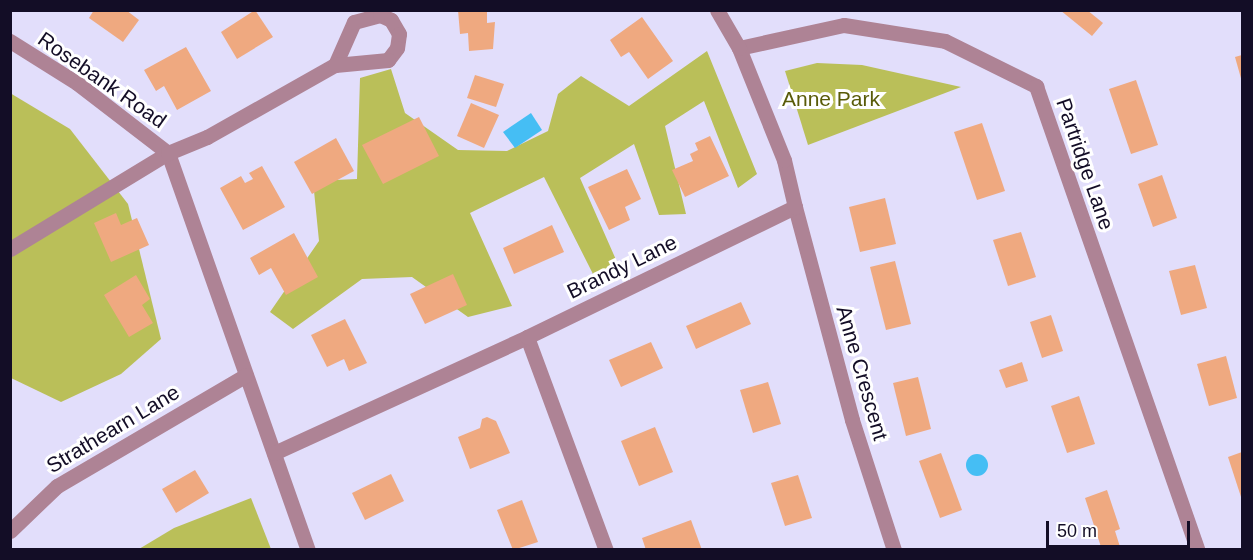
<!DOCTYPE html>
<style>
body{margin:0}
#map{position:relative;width:1253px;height:560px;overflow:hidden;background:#e2defb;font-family:Helvetica,sans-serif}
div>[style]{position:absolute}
.green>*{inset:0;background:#babf59}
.water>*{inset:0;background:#45bef4}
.round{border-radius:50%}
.building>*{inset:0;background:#efa980}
.street>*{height:15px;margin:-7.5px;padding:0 7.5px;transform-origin:7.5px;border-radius:7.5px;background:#ae8395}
span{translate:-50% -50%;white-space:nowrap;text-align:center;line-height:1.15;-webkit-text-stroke:6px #fff;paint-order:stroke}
.street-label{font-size:21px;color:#130d26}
.park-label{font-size:21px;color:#595b09}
.frame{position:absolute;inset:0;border:12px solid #130d26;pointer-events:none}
.scale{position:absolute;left:1046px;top:521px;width:144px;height:27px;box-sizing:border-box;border:3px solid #130d26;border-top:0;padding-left:8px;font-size:18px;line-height:21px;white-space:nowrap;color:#130d26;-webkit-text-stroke:4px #fff;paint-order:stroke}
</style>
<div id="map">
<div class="green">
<i style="clip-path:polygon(707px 51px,757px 174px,738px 188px,704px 101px,665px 126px,686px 214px,659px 215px,634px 144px,580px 178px,617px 262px,594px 276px,544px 177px,470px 213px,512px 306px,468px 317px,412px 277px,362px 279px,293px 329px,270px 312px,319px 241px,313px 181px,357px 179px,360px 78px,391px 69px,405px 113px,458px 150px,507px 151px,548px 131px,558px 94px,581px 76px,629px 106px)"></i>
<i style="clip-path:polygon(817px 63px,862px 65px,961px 87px,808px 145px,785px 71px)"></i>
<i style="clip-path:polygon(10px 93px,70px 129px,128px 204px,161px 339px,121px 374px,61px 402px,11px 378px)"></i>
<i style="clip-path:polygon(251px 498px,271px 549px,139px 549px,174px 528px)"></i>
</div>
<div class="water">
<i style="clip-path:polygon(531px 113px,542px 130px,515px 148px,503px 132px)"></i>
<i class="round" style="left:966px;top:454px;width:22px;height:22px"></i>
</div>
<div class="building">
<i style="clip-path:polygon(94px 10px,126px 10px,139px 20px,123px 42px,89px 18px)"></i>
<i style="clip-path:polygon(255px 10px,273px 37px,237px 59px,221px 32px)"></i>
<i style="clip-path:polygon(458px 10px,487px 10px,487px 23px,495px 22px,493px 49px,469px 51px,468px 33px,460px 34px)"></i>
<i style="clip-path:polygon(1060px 10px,1087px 10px,1103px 23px,1092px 36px)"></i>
<i style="clip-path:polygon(642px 17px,673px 61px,648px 79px,629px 52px,621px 57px,610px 40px)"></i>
<i style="clip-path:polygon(186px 47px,211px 91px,177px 110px,164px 86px,156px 91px,144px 70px)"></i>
<i style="clip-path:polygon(1242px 55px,1242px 82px,1235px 57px)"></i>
<i style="clip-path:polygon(475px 75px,504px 84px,496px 107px,467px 98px)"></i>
<i style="clip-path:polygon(1136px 80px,1158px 145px,1131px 154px,1109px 89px)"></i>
<i style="clip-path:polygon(471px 103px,499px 115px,484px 148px,457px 136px)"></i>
<i style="clip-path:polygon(419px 117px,439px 156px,383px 184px,362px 145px)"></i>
<i style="clip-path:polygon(982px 123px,1005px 191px,977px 200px,954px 132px)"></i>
<i style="clip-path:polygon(710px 136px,729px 176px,685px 197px,672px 170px,693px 161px,690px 154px,698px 150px,695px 143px)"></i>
<i style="clip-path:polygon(336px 138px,354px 171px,312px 194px,294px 162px)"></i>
<i style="clip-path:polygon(262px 166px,285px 207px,243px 230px,220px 188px,241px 176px,245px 183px,253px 179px,249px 173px)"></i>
<i style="clip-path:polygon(627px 169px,641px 199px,625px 207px,630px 220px,609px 230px,588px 187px)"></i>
<i style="clip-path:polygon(1162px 175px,1177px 218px,1153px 227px,1138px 184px)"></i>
<i style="clip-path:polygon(885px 198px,896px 244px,860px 252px,849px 207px)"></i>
<i style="clip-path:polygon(116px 213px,121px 225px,137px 218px,149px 245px,111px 262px,94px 223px)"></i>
<i style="clip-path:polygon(552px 225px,564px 252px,514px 274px,503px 248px)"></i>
<i style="clip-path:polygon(1021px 232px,1036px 277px,1008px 286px,993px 240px)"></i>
<i style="clip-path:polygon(294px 233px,318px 277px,286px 295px,271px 268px,259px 275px,250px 258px)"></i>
<i style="clip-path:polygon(895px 261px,911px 324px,886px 330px,870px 267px)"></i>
<i style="clip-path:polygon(1195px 265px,1207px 308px,1181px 315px,1169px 271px)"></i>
<i style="clip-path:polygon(453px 274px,467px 305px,425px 324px,410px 294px)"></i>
<i style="clip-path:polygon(136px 275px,150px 299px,142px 305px,153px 323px,129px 337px,104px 295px)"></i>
<i style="clip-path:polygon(741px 302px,751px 324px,696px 349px,686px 326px)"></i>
<i style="clip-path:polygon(1051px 315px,1063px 351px,1042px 358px,1030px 322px)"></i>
<i style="clip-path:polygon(345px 319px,367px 363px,349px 371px,344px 359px,327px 367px,311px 335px)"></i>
<i style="clip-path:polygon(651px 342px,663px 368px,621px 387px,609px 360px)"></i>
<i style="clip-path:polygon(1226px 356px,1237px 398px,1209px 406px,1197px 364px)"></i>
<i style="clip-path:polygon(1022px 362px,1028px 381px,1006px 388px,999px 370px)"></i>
<i style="clip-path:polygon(918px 377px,931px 429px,906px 436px,893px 383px)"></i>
<i style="clip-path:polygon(768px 382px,781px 424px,753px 433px,740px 390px)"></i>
<i style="clip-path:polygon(1079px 396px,1095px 444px,1067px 453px,1051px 406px)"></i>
<i style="clip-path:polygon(487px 417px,496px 421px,510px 453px,470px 469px,458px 437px,480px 428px,482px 419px)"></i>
<i style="clip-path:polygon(655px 427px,673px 472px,639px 486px,621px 441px)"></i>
<i style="clip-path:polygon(1242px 452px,1242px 500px,1228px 457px)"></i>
<i style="clip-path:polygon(941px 453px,962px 510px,940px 518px,919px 461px)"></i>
<i style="clip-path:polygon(195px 470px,209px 493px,176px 513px,162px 489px)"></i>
<i style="clip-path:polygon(391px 474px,404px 501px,365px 520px,352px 493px)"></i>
<i style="clip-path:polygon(798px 475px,812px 518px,785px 526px,771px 483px)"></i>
<i style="clip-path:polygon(1107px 490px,1120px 529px,1115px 531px,1121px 550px,1102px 550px,1085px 498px)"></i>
<i style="clip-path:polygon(522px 500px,538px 542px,513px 550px,497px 510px)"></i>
<i style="clip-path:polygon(691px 520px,702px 550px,646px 550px,642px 538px)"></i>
</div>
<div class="street">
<i style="left:10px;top:41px;width:79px;rotate:32.1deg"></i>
<i style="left:77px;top:83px;width:115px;rotate:37.6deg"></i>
<i style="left:739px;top:48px;width:107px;rotate:-12.4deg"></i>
<i style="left:844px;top:25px;width:102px;rotate:9deg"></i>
<i style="left:945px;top:41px;width:102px;rotate:26.3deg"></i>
<i style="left:1036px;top:86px;width:491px;rotate:70.8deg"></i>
<i style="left:168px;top:153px;width:421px;rotate:70.6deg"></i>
<i style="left:795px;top:207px;width:220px;rotate:75deg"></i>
<i style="left:852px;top:420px;width:137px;rotate:72.1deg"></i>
<i style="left:10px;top:249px;width:185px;rotate:-31.3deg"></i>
<i style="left:168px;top:153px;width:42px;rotate:-22.3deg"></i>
<i style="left:207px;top:137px;width:147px;rotate:-29.4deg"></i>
<i style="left:335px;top:65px;width:47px;rotate:-66.2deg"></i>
<i style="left:354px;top:22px;width:27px;rotate:-15deg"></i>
<i style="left:380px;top:15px;width:12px;rotate:24deg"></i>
<i style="left:391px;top:20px;width:16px;rotate:60deg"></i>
<i style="left:399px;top:34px;width:14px;rotate:98deg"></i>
<i style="left:397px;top:48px;width:15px;rotate:127deg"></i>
<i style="left:388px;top:60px;width:53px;rotate:174.6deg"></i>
<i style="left:527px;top:337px;width:227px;rotate:69.7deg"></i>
<i style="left:274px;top:453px;width:278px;rotate:-24.6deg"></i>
<i style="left:527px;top:337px;width:298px;rotate:-25.9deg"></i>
<i style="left:795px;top:207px;width:48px;rotate:-103.2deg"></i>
<i style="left:784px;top:160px;width:121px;rotate:-111.9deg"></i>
<i style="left:739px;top:48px;width:44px;rotate:-120.1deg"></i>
<i style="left:10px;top:531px;width:65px;rotate:-43.8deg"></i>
<i style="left:57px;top:486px;width:219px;rotate:-30.4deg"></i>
</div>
<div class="street-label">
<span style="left:102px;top:80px;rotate:35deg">Rosebank Road</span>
<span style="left:1085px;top:164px;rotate:71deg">Partridge Lane</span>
<span style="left:622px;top:267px;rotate:-26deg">Brandy Lane</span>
<span style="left:862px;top:373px;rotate:74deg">Anne Crescent</span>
<span style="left:113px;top:429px;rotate:-31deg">Strathearn Lane</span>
</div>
<div class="park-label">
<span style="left:831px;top:99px">Anne Park</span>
</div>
<div class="frame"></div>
<div class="scale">50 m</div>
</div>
